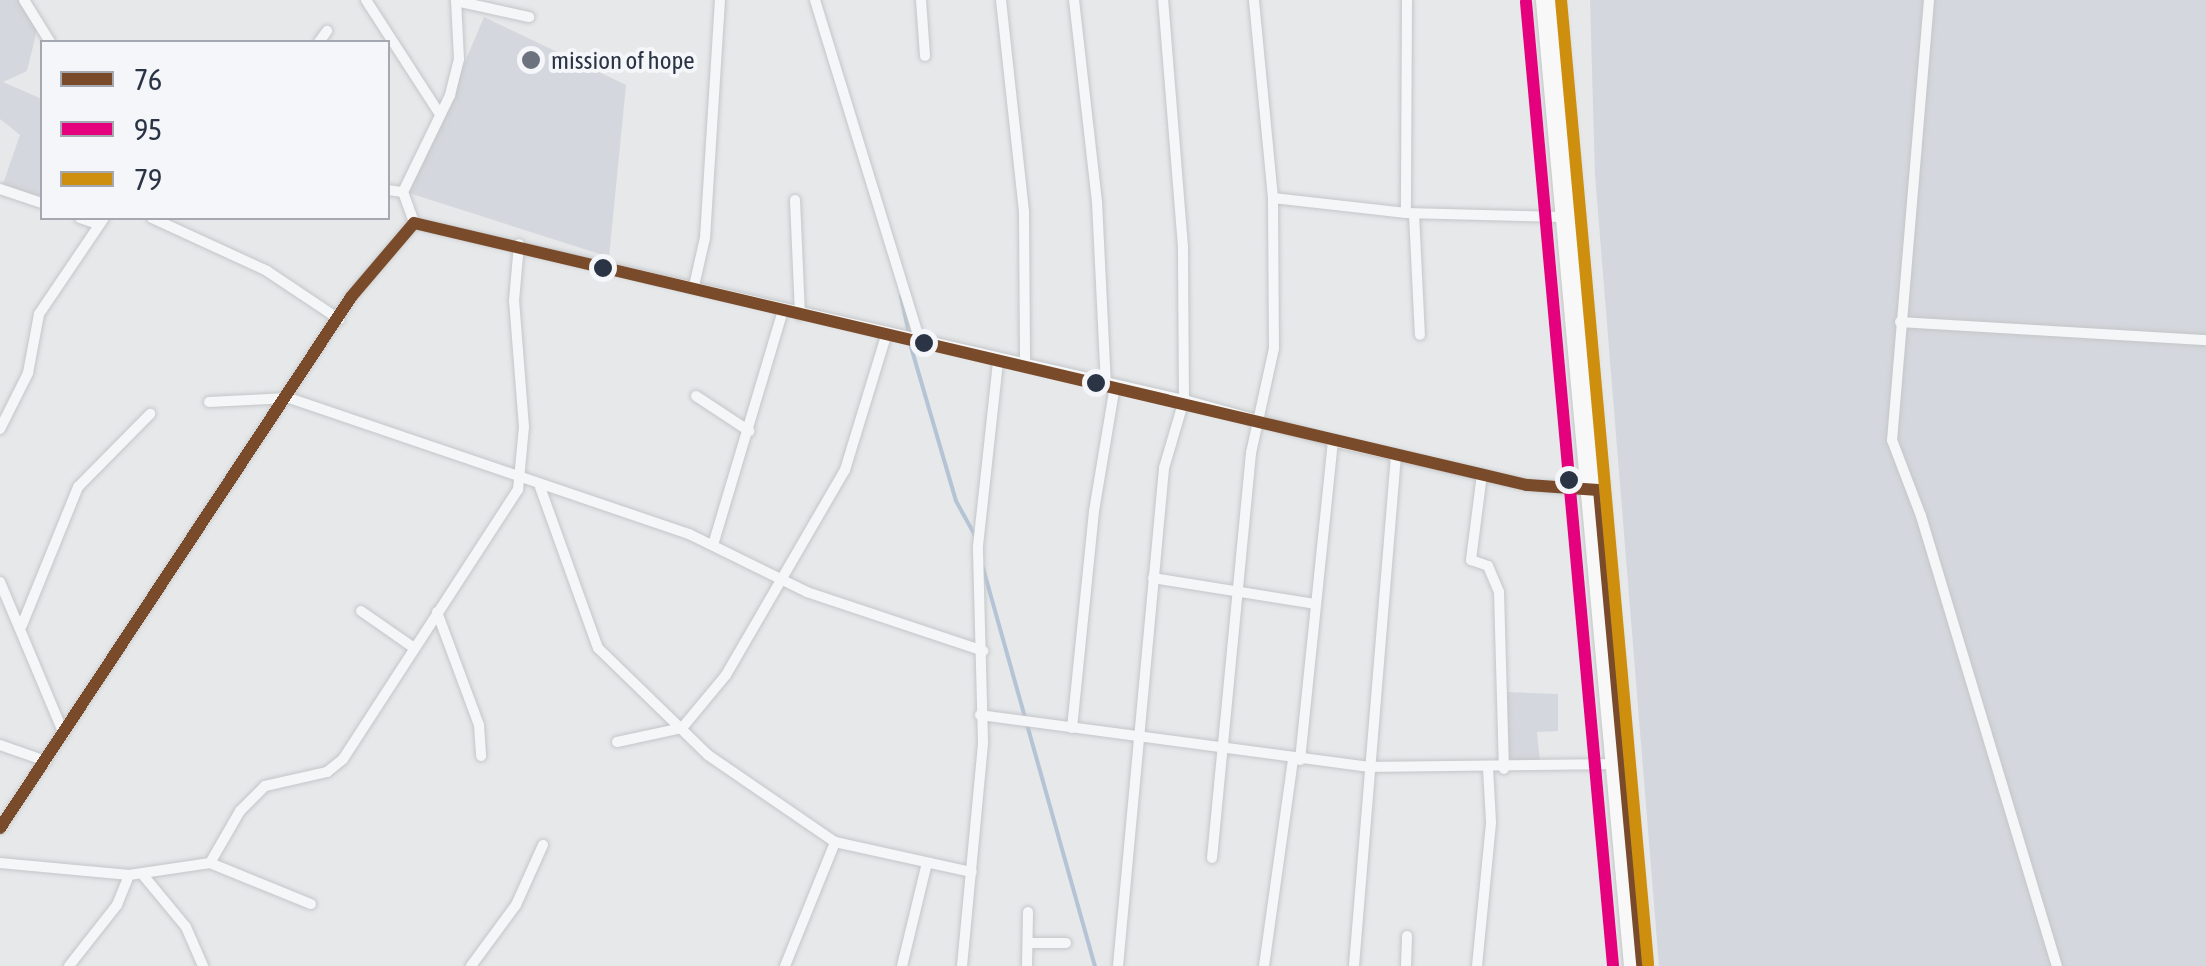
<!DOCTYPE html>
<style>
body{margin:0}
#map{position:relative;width:2206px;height:966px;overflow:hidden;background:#e6e8ea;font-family:"Asap Condensed",sans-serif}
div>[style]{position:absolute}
.built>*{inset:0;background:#d4d7dd}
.stream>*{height:4px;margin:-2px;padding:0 2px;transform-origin:2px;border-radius:2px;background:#b4c4d5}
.roads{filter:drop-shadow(0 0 2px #c4c6c8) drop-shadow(0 0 2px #c4c6c8)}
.street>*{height:10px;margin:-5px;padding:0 5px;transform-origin:5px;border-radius:5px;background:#f5f6f7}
.primary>*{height:15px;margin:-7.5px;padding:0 7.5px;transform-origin:7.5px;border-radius:7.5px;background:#f8f8f8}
.bus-1>*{height:12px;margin:-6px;padding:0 6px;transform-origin:6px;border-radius:6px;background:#7a4b2a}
.bus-2>*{height:12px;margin:-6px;padding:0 6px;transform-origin:6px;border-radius:6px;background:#e5007d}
.bus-3>*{height:12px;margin:-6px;padding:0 6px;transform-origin:6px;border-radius:6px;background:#ce8f0e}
.dots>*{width:28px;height:28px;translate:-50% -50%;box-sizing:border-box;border:5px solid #f4f6f9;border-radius:50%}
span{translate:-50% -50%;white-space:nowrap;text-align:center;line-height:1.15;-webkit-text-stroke:8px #f4f6f9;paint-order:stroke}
.poi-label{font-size:25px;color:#2b3445}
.left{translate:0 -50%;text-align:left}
.legend{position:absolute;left:40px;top:40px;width:350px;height:180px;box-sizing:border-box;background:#f4f6f9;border:2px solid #a4a8b1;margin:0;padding:12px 18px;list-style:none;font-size:30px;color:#2b3445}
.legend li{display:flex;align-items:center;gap:20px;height:50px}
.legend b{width:50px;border:2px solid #a4a8b1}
</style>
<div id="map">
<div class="built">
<i style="clip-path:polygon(0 0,20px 0,37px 30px,27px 71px,3px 82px,42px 99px,42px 199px,3px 184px,20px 135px,0 119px)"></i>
<i style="clip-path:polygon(1590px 0,2206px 0,2206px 966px,1659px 966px,1595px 175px)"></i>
<i style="clip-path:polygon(484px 17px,626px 85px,609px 257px,409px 193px)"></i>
<i style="clip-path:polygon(1504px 692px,1558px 694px,1558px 731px,1537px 732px,1540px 763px,1507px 765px)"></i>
</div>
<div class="stream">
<i style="left:901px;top:296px;width:40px;rotate:78deg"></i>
<i style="left:911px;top:347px;width:160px;rotate:73.7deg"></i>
<i style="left:956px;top:501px;width:43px;rotate:61.1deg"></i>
<i style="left:983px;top:568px;width:413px;rotate:74.3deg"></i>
</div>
<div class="roads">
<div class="street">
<i style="left:24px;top:0;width:49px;rotate:58.2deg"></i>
<i style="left:366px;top:0;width:135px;rotate:57.1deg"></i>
<i style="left:815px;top:0;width:361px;rotate:72.9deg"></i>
<i style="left:921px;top:0;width:56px;rotate:85.9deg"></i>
<i style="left:1001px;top:0;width:212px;rotate:83.8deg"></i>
<i style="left:1024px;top:211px;width:154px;rotate:89.6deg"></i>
<i style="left:1074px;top:0;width:203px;rotate:83.5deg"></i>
<i style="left:1097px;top:202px;width:181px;rotate:87.2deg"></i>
<i style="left:1407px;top:0;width:213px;rotate:90.3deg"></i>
<i style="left:1406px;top:213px;width:155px;rotate:1.5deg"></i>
<i style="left:1929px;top:0;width:442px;rotate:94.8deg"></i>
<i style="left:1892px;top:440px;width:81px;rotate:69.1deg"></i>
<i style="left:1921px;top:516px;width:470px;rotate:73.2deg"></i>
<i style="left:456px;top:1px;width:75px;rotate:12.4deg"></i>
<i style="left:319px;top:42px;width:14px;rotate:-54deg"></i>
<i style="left:0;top:189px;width:44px;rotate:18.4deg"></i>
<i style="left:388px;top:190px;width:15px;rotate:8deg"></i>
<i style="left:403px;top:192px;width:108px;rotate:-64.1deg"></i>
<i style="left:450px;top:95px;width:37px;rotate:-76deg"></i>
<i style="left:459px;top:59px;width:59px;rotate:-92.9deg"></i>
<i style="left:403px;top:192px;width:33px;rotate:70deg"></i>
<i style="left:1273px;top:198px;width:134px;rotate:6.4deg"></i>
<i style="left:795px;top:200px;width:115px;rotate:87.5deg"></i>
<i style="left:1414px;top:214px;width:121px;rotate:87.2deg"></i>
<i style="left:80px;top:218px;width:18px;rotate:19deg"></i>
<i style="left:152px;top:218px;width:127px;rotate:24.7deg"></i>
<i style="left:267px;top:271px;width:87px;rotate:33.7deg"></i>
<i style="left:414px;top:223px;width:790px;rotate:12.95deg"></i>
<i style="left:1184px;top:400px;width:155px;rotate:15.4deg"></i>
<i style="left:1333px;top:441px;width:199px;rotate:12.8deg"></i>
<i style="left:1527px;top:485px;width:65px;rotate:4.4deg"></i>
<i style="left:694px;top:286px;width:49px;rotate:-77.1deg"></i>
<i style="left:705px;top:238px;width:238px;rotate:-86.4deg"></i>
<i style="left:1900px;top:322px;width:307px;rotate:3.4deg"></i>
<i style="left:696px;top:396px;width:64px;rotate:33.4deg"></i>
<i style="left:209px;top:402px;width:80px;rotate:-2.9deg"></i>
<i style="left:289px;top:398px;width:422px;rotate:18.8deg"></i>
<i style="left:689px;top:534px;width:131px;rotate:26.2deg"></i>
<i style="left:807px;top:592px;width:186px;rotate:18.5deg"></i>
<i style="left:0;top:429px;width:63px;rotate:-63.4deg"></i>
<i style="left:28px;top:373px;width:60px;rotate:-79.4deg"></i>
<i style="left:39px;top:314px;width:116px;rotate:-55.9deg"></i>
<i style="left:1482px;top:474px;width:87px;rotate:97.3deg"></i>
<i style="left:1471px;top:560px;width:18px;rotate:19deg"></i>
<i style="left:1488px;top:566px;width:28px;rotate:67deg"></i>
<i style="left:1499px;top:592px;width:177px;rotate:88.4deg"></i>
<i style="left:540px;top:487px;width:171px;rotate:70.2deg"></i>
<i style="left:598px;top:648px;width:153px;rotate:44.2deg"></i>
<i style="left:708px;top:755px;width:154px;rotate:34.4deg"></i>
<i style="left:713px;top:545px;width:245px;rotate:-73.4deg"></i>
<i style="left:1153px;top:578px;width:165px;rotate:9.1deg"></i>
<i style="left:0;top:582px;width:165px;rotate:67.2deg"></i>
<i style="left:361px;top:611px;width:65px;rotate:34.9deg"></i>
<i style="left:437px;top:612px;width:121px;rotate:69.6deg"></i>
<i style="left:479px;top:725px;width:31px;rotate:86deg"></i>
<i style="left:22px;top:625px;width:149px;rotate:-67.9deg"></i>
<i style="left:78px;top:487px;width:103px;rotate:-45.4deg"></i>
<i style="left:980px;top:715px;width:392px;rotate:7.6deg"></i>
<i style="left:1369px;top:767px;width:244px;rotate:-0.7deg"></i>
<i style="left:1072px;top:728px;width:218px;rotate:-84.2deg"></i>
<i style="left:1094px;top:511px;width:128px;rotate:-80.5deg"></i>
<i style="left:617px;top:742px;width:66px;rotate:-12.2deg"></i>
<i style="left:682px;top:728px;width:69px;rotate:-50.3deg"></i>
<i style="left:726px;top:675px;width:237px;rotate:-59.9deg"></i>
<i style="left:845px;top:470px;width:140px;rotate:-73deg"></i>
<i style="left:0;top:745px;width:49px;rotate:19.2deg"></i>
<i style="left:1300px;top:760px;width:321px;rotate:-84.1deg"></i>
<i style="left:0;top:828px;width:637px;rotate:-56.53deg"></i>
<i style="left:351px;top:297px;width:97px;rotate:-49.6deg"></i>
<i style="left:1212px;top:858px;width:407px;rotate:-84.5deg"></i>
<i style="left:1251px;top:453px;width:107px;rotate:-77.6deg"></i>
<i style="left:1274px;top:348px;width:150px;rotate:-90.4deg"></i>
<i style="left:1273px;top:198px;width:199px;rotate:-95.5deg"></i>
<i style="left:0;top:863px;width:130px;rotate:5.3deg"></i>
<i style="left:129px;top:875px;width:82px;rotate:-8.4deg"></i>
<i style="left:210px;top:863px;width:109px;rotate:22.1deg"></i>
<i style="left:210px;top:863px;width:60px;rotate:-60deg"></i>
<i style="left:240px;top:811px;width:35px;rotate:-45deg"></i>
<i style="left:265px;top:786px;width:64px;rotate:-12.7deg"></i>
<i style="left:327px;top:772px;width:21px;rotate:-39deg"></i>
<i style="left:343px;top:759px;width:321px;rotate:-57deg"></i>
<i style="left:518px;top:490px;width:63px;rotate:-84.6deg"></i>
<i style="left:524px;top:427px;width:126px;rotate:-94.5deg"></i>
<i style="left:514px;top:301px;width:57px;rotate:-85deg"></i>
<i style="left:143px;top:875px;width:67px;rotate:50.4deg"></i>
<i style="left:186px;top:927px;width:43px;rotate:66.4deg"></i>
<i style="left:1028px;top:943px;width:38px"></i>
<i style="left:69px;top:966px;width:78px;rotate:-51.8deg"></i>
<i style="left:117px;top:905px;width:32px;rotate:-68deg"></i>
<i style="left:471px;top:966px;width:76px;rotate:-53.6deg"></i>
<i style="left:516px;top:905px;width:66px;rotate:-65.8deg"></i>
<i style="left:785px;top:966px;width:134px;rotate:-68deg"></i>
<i style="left:835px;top:842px;width:140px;rotate:12.4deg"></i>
<i style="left:902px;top:966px;width:106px;rotate:-76.4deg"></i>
<i style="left:962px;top:966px;width:225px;rotate:-84.6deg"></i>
<i style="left:983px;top:742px;width:196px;rotate:-91.5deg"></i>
<i style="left:978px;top:546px;width:185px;rotate:-83.8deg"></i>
<i style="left:1027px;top:966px;width:54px;rotate:-88.9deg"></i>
<i style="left:1118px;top:966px;width:500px;rotate:-84.72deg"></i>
<i style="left:1164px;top:468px;width:71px;rotate:-73.6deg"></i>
<i style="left:1184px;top:400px;width:153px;rotate:-90.4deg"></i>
<i style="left:1183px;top:247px;width:248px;rotate:-94.6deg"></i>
<i style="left:1264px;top:966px;width:209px;rotate:-82deg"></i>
<i style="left:1354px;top:966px;width:513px;rotate:-85.3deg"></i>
<i style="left:1406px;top:966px;width:30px;rotate:-88deg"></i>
<i style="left:1477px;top:966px;width:145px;rotate:-84.4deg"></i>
<i style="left:1491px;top:822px;width:53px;rotate:-93.2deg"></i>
</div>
<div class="primary">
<i style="left:1543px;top:0;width:970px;rotate:84.79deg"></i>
<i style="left:1556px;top:0;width:970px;rotate:84.91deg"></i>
</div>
</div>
<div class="bus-1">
<i style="left:414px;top:223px;width:1143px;rotate:13.25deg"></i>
<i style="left:1527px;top:485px;width:72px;rotate:4deg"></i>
<i style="left:1599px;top:490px;width:478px;rotate:84.8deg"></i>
<i style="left:0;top:828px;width:637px;rotate:-56.53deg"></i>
<i style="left:351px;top:297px;width:97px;rotate:-49.6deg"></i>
</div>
<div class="bus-2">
<i style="left:1526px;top:2px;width:968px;rotate:84.84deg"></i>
</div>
<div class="bus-3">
<i style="left:1561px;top:0;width:968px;rotate:84.84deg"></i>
</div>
<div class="dots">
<i style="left:531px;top:60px;background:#6c737f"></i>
<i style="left:603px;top:268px;background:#2b3445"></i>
<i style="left:924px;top:343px;background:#2b3445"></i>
<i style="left:1096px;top:383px;background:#2b3445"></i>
<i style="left:1569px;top:480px;background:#2b3445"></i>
</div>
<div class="poi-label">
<span class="left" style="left:551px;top:60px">mission of hope</span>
</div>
<ul class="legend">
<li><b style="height:12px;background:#7a4b2a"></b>76</li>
<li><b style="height:12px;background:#e5007d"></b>95</li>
<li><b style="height:12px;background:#ce8f0e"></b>79</li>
</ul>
</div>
